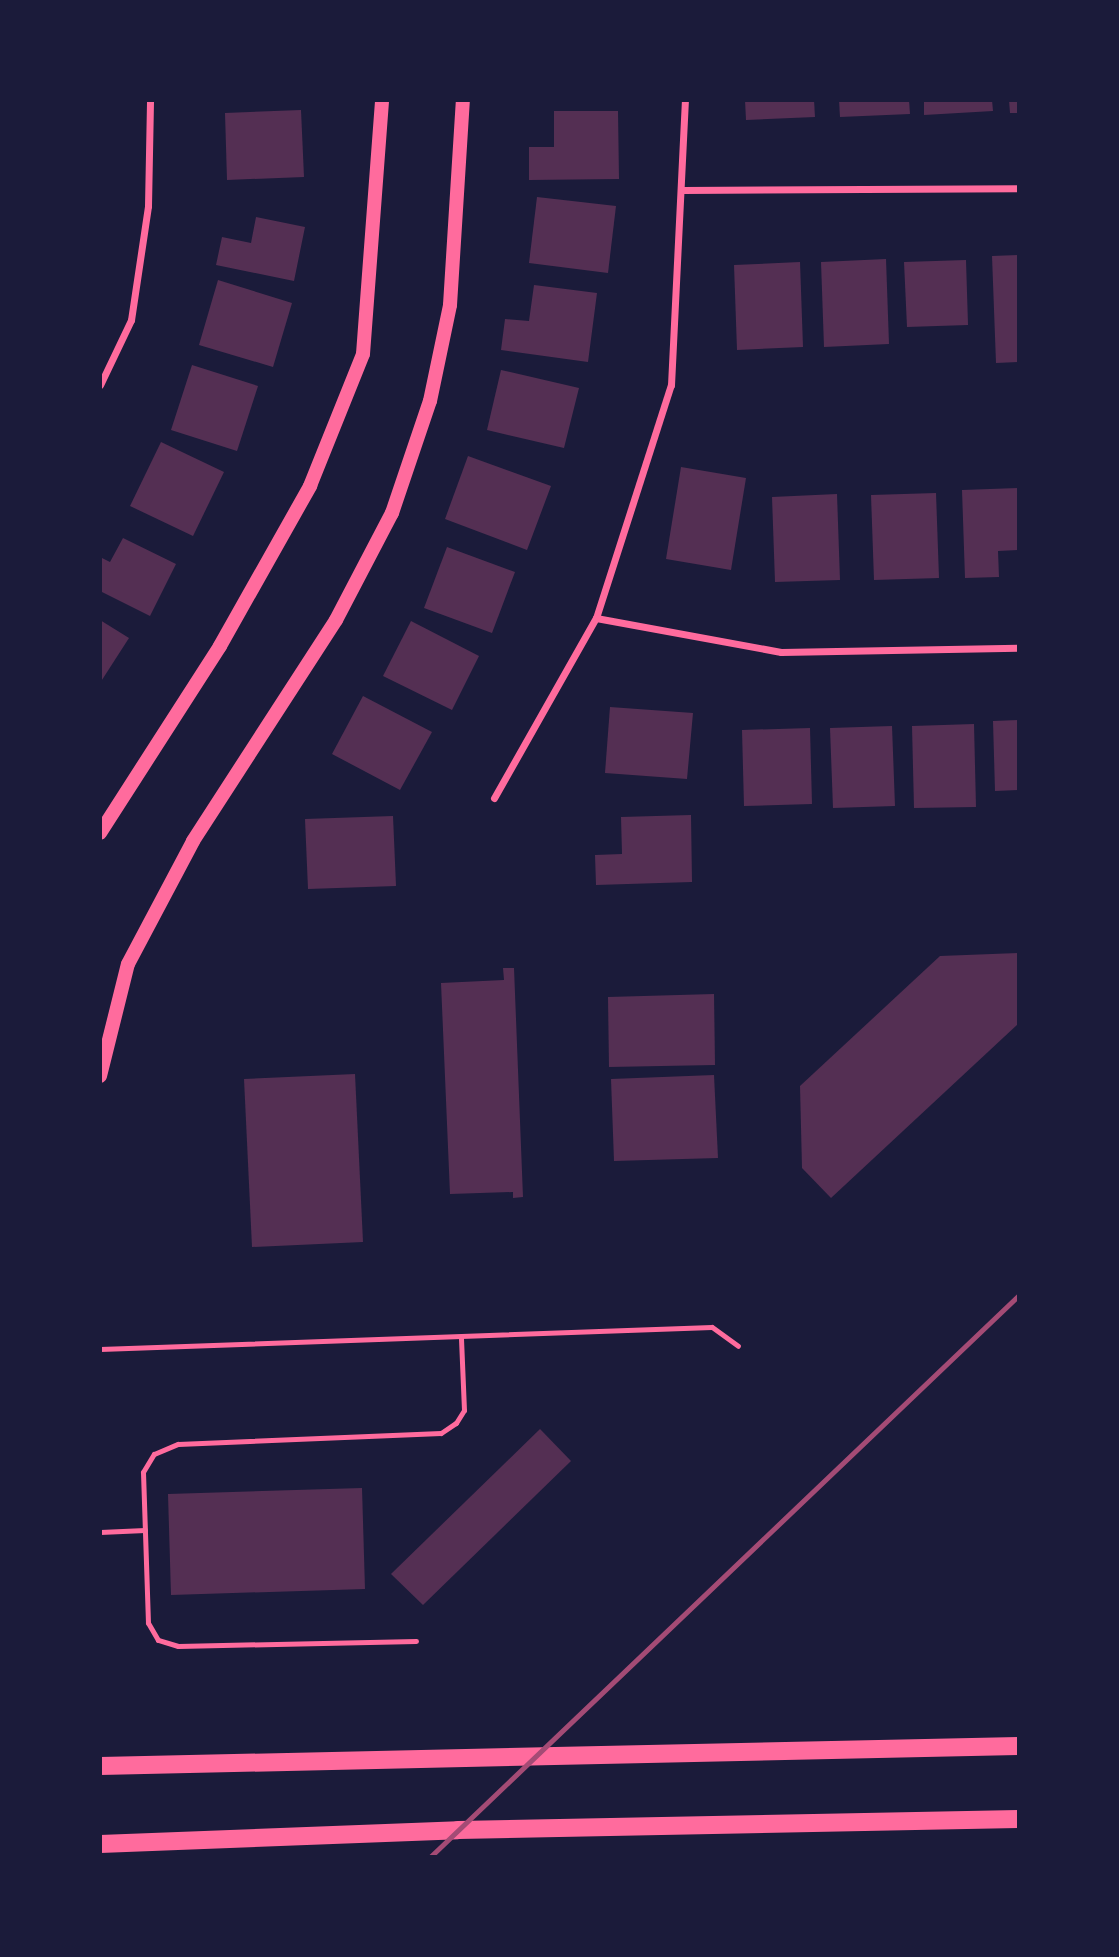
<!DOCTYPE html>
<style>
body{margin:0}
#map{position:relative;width:1119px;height:1957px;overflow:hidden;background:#1b1b3a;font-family:Commissioner,sans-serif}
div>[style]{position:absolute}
.building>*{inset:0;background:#542f53}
.service>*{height:5px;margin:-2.5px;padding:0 2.5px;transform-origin:2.5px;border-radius:2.5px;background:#ff6b9d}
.minor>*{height:7px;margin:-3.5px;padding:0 3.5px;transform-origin:3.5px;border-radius:3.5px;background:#ff6b9d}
.secondary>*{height:14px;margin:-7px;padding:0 7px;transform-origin:7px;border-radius:7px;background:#ff6b9d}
.primary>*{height:18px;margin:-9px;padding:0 9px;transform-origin:9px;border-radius:9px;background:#ff6b9d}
.rail>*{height:5px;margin:-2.5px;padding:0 2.5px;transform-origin:2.5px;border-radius:2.5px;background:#a44b75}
span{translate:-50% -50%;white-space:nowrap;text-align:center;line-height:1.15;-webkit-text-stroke:5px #1b1b3a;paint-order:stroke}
.frame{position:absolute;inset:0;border:102px solid #1b1b3a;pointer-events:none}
</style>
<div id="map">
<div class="building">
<i style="clip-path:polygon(745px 100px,814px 100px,815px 117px,746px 120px)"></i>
<i style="clip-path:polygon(839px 100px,909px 100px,910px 114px,840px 117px)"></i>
<i style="clip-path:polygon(924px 100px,992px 100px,993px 111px,924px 115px)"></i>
<i style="clip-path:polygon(1009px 100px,1019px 100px,1019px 113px,1010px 113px)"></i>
<i style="clip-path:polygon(301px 110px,304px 177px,227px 180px,225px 113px)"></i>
<i style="clip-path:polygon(554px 111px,618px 111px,619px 179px,529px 180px,529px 147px,554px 147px)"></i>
<i style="clip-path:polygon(537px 197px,616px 206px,608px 273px,529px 263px)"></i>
<i style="clip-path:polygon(256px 217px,305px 227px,294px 281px,216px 265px,222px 237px,251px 243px)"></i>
<i style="clip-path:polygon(1019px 255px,1019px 362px,996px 363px,992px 256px)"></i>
<i style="clip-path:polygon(886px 259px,889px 344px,824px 347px,821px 262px)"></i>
<i style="clip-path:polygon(966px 260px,968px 325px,907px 327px,904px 262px)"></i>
<i style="clip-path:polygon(800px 262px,803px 347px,737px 350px,734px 265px)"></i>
<i style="clip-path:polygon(218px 280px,292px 303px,273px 367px,199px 345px)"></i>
<i style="clip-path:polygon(534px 285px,597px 293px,588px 362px,501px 350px,505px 319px,529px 321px)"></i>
<i style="clip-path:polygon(192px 365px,258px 386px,237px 451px,171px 430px)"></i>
<i style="clip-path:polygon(501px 370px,579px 388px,564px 448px,487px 430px)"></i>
<i style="clip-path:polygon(161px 442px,224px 472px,193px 536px,130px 506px)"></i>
<i style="clip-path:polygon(468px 456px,551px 486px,527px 550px,445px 519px)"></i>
<i style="clip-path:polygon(681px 467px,746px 478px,731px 570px,666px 559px)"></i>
<i style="clip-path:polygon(1019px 488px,1019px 550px,998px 551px,999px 577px,965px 578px,962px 490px)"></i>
<i style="clip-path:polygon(936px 493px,939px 578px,874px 580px,871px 495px)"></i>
<i style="clip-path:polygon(837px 494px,840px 580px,775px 582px,772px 497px)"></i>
<i style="clip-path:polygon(123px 538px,176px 564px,150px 616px,100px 591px,100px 557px,110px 562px)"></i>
<i style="clip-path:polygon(447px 547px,515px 572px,492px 633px,424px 608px)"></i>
<i style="clip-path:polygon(100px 620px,129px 638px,100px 683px)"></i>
<i style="clip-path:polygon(411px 621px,479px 656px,452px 710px,383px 676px)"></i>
<i style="clip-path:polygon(363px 696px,432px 732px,400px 790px,332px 754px)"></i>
<i style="clip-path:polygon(610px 707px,693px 713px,687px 779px,605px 773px)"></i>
<i style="clip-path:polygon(1019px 720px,1019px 790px,995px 791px,993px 721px)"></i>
<i style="clip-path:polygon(974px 724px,976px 807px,914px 808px,912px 726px)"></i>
<i style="clip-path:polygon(892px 726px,895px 806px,833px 808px,830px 728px)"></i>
<i style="clip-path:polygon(810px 728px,812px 804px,744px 806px,742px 730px)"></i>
<i style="clip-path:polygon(691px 815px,692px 882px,596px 885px,595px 855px,622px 854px,621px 817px)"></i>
<i style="clip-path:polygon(393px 816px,396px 886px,308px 889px,305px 819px)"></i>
<i style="clip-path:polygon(1019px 953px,1019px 1023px,831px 1198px,802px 1168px,800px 1086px,940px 956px)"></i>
<i style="clip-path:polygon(503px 968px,514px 968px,523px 1197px,513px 1198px,513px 1192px,450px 1194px,441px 983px,504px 980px)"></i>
<i style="clip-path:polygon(714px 994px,715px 1065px,609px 1067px,608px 997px)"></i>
<i style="clip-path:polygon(355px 1074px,363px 1242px,252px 1247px,244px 1079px)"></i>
<i style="clip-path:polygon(714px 1075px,718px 1158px,614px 1161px,611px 1079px)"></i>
<i style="clip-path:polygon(540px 1429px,571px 1461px,423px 1605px,391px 1574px)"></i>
<i style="clip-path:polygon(362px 1488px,365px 1589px,171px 1595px,168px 1494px)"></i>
</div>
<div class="service">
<i style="left:100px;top:1349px;width:612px;rotate:-2.06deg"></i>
<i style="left:712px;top:1327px;width:32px;rotate:36deg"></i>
<i style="left:100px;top:1532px;width:45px;rotate:-2.5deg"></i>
<i style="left:416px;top:1641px;width:238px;rotate:178.8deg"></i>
<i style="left:178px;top:1646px;width:21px;rotate:-163deg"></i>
<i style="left:158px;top:1640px;width:20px;rotate:-120deg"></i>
<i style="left:148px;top:1623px;width:151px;rotate:-91.9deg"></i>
<i style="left:143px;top:1472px;width:21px;rotate:-59deg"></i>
<i style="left:154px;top:1454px;width:26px;rotate:-23deg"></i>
<i style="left:178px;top:1444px;width:263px;rotate:-2.4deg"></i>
<i style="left:441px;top:1433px;width:18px;rotate:-34deg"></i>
<i style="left:456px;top:1423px;width:15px;rotate:-58deg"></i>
<i style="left:464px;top:1410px;width:73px;rotate:-92.4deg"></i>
</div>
<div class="minor">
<i style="left:683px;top:190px;width:336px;rotate:-0.3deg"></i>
<i style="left:100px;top:385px;width:72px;rotate:-64.5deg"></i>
<i style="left:131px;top:320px;width:115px;rotate:-81.5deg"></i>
<i style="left:148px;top:206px;width:106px;rotate:-88.9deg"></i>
<i style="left:596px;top:618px;width:188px;rotate:10.4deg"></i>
<i style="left:781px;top:652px;width:238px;rotate:-1deg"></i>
<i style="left:494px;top:798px;width:207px;rotate:-60.5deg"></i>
<i style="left:596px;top:618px;width:245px;rotate:-72.2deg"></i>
<i style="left:671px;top:385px;width:285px;rotate:-87.2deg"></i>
</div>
<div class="secondary">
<i style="left:100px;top:833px;width:222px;rotate:-57.3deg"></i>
<i style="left:220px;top:646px;width:184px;rotate:-60.6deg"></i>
<i style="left:310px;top:486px;width:142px;rotate:-68.1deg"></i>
<i style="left:363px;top:354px;width:255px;rotate:-85.7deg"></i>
<i style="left:100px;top:1076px;width:115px;rotate:-76deg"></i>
<i style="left:128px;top:964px;width:139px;rotate:-62.1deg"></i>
<i style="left:193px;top:841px;width:263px;rotate:-57.1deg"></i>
<i style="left:336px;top:620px;width:121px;rotate:-62.4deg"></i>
<i style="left:392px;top:513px;width:118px;rotate:-71.3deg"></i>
<i style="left:430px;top:401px;width:98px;rotate:-78.2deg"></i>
<i style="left:450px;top:305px;width:205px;rotate:-86.4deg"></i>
</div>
<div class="primary">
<i style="left:100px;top:1766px;width:919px;rotate:-1.25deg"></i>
<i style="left:100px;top:1844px;width:358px;rotate:-2.2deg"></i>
<i style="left:458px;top:1830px;width:561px;rotate:-1.12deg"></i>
</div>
<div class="rail">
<i style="left:430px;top:1857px;width:814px;rotate:-43.66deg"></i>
</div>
<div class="frame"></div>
</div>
